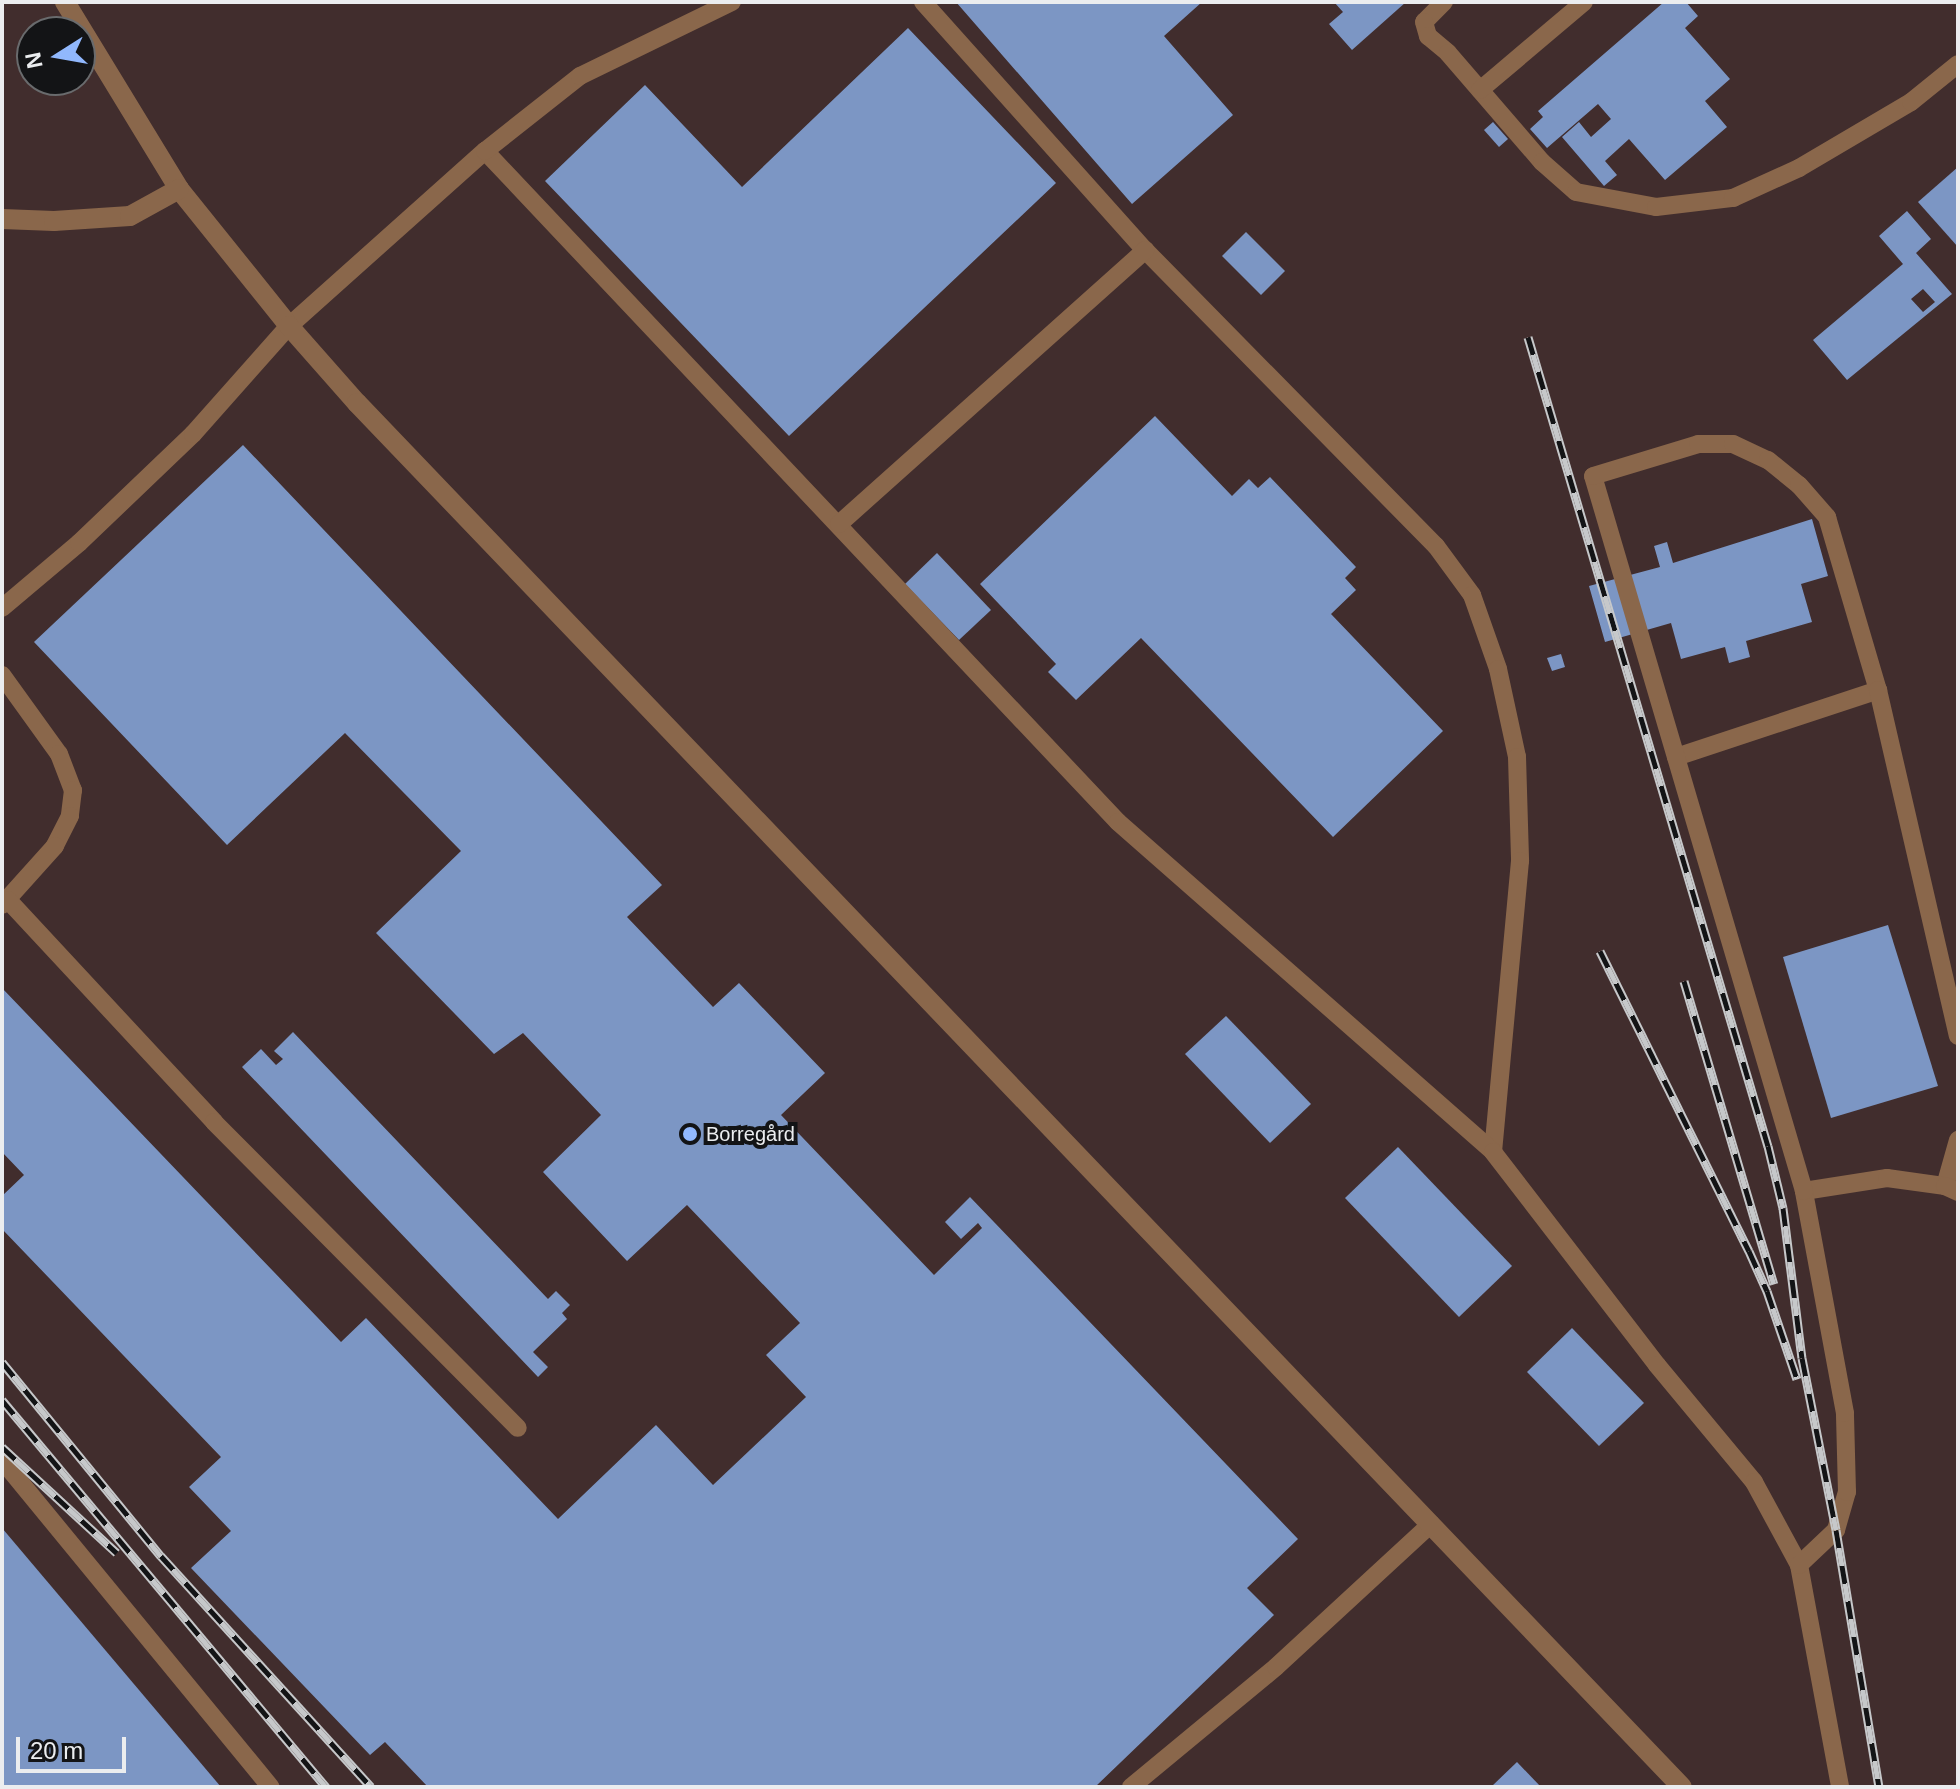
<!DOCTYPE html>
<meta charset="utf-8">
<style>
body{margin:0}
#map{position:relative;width:1960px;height:1789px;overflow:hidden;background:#292c2f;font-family:Arial,sans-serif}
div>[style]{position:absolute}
.industrial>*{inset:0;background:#412d2d}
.building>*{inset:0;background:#7c96c4}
.service>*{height:18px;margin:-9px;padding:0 9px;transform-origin:9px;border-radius:9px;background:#8a674b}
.minor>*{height:20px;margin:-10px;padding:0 10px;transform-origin:10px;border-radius:10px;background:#8a674b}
.rail>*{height:9px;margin-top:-4.5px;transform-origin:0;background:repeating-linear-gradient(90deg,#131416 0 18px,#c6c8ca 0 36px);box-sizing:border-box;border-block:2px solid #c6c8ca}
.dots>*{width:22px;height:22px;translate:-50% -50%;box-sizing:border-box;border:4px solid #131416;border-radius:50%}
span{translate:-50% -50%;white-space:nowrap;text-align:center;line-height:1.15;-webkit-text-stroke:8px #131416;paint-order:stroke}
.poi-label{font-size:20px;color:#ebedef}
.left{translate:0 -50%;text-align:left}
.frame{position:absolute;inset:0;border:4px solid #ebedef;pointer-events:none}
.north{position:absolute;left:16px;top:16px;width:80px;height:80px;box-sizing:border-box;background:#131416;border:2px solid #696b6d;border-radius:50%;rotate:259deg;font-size:22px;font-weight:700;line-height:32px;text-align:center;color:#ebedef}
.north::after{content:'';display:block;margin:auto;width:28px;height:36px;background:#91b8fd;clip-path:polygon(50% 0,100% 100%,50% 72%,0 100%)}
.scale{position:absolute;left:16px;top:1737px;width:110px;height:36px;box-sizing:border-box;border:4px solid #ebedef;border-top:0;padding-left:10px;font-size:24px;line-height:28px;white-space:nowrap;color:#ebedef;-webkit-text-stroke:6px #131416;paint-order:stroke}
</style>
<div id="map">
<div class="industrial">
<i style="clip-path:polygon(evenodd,2px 2px,1958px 2px,1958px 1787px,2px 1787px,2px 2px,32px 32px,80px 32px,80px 80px,32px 80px,32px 32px)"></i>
</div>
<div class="building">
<i style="clip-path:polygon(956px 2px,1202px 2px,1164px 36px,1233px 115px,1132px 204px)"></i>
<i style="clip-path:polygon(1334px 2px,1406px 2px,1352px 50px,1329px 24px,1343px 12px)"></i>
<i style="clip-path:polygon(1664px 2px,1686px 2px,1698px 16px,1685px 28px,1730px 79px,1705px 101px,1727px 127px,1665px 180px,1629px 139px,1605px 161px,1617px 175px,1604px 186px,1562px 137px,1579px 122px,1591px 137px,1611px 119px,1598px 104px,1547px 148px,1530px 129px,1543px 117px,1538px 111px)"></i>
<i style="clip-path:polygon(908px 28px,1056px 183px,789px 436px,545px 181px,645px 85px,742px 187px)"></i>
<i style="clip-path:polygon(1493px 122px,1508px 139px,1499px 147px,1484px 130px)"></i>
<i style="clip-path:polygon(1958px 167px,1958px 247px,1918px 202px)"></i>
<i style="clip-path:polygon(evenodd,1907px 211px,1931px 239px,1916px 253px,1952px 294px,1847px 380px,1813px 340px,1903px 264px,1879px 236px,1907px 211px,1923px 289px,1935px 302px,1923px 312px,1911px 299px,1923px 289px)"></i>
<i style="clip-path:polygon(1246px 232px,1285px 271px,1261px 295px,1222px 256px)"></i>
<i style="clip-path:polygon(1155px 416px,1232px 496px,1249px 479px,1258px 488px,1270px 477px,1356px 567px,1345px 578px,1356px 590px,1331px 614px,1443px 731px,1333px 837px,1141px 638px,1076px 700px,1048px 672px,1056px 664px,980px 584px)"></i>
<i style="clip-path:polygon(243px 445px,662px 885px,627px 917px,713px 1007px,739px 983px,825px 1073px,781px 1115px,934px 1275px,982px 1228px,978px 1223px,961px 1239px,945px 1222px,970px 1197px,1298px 1539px,1247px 1588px,1274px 1615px,1095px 1787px,428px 1787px,385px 1742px,370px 1755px,191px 1568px,231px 1531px,189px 1487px,221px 1457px,2px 1229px,2px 1196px,24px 1175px,2px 1152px,2px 988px,341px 1342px,366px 1318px,558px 1519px,656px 1425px,713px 1485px,806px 1397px,766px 1355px,800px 1323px,687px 1205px,627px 1261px,543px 1172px,601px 1115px,523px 1033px,494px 1054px,376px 933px,461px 851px,345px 733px,227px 845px,34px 642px)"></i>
<i style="clip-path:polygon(1812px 519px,1828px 576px,1801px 584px,1812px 622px,1746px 641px,1750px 657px,1729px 663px,1725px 647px,1681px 659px,1671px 623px,1605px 642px,1589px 586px,1660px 567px,1654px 546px,1667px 542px,1673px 563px)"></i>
<i style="clip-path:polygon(937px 553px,991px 610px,959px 640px,905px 584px)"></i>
<i style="clip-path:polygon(1561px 654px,1565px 667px,1552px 671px,1547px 658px)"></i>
<i style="clip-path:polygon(1888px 925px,1938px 1086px,1831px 1118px,1783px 957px)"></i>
<i style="clip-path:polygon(1226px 1016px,1311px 1104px,1270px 1143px,1185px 1054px)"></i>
<i style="clip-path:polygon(293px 1032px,548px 1299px,556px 1291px,570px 1305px,562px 1313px,567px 1319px,533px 1352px,548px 1367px,538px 1377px,242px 1067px,261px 1049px,276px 1065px,283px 1059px,274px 1051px)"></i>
<i style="clip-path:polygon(1398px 1147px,1512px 1266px,1459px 1317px,1345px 1198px)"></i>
<i style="clip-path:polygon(1572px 1328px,1644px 1403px,1599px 1446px,1527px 1372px)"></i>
<i style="clip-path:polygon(2px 1528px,221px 1787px,2px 1787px)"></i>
<i style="clip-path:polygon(1517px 1762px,1541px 1787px,1491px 1787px)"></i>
</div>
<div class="service">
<i style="left:923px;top:2px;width:333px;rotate:48.2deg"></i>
<i style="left:1145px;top:250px;width:415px;rotate:45.5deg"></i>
<i style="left:1436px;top:546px;width:61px;rotate:53.7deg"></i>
<i style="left:1472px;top:595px;width:78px;rotate:70.6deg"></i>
<i style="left:1498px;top:669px;width:90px;rotate:77.8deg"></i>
<i style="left:1517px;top:757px;width:104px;rotate:88.3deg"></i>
<i style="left:1520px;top:861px;width:292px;rotate:95.3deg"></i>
<i style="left:1444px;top:2px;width:28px;rotate:135deg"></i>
<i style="left:1424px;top:22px;width:15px;rotate:74deg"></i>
<i style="left:1428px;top:36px;width:26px;rotate:40deg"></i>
<i style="left:1448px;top:53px;width:144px;rotate:49.2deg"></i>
<i style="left:1542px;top:162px;width:45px;rotate:41.4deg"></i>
<i style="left:1576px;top:192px;width:81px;rotate:10.6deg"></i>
<i style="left:1656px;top:207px;width:78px;rotate:-6.7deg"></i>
<i style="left:1733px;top:198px;width:72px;rotate:-24.4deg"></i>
<i style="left:1799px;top:168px;width:130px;rotate:-30.5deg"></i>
<i style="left:1911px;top:102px;width:60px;rotate:-39deg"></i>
<i style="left:1480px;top:90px;width:136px;rotate:-40.2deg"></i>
<i style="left:485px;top:151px;width:922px;rotate:46.67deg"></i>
<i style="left:1118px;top:822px;width:500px;rotate:41.3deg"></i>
<i style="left:1493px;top:1152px;width:269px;rotate:52.4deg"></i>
<i style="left:1657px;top:1365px;width:152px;rotate:50.3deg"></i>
<i style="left:1754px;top:1482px;width:94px;rotate:61.5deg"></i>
<i style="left:1799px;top:1565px;width:226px;rotate:79.5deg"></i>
<i style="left:839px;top:524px;width:411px;rotate:-41.8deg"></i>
<i style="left:2px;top:608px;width:101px;rotate:-40.2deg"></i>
<i style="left:79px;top:543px;width:158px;rotate:-43.7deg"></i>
<i style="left:193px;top:434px;width:144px;rotate:-48.4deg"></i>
<i style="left:289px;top:326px;width:263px;rotate:-41.8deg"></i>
<i style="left:485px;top:151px;width:121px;rotate:-38.3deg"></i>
<i style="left:580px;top:76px;width:169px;rotate:-26deg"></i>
<i style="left:2px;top:675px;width:97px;rotate:54.2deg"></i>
<i style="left:59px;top:754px;width:39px;rotate:69deg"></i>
<i style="left:73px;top:790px;width:26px;rotate:97deg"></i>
<i style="left:70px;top:816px;width:34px;rotate:117deg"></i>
<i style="left:55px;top:846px;width:79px;rotate:131.9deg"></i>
<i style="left:1676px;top:757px;width:213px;rotate:-18.3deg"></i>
<i style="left:8px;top:900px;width:303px;rotate:47.1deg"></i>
<i style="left:214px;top:1122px;width:431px;rotate:45.2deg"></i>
<i style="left:1945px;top:1186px;width:48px;rotate:-74.2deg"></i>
<i style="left:1804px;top:1191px;width:84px;rotate:-8.9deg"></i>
<i style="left:1887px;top:1178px;width:59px;rotate:7.9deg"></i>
<i style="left:1945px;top:1186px;width:14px;rotate:25deg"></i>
<i style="left:2px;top:1460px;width:423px;rotate:50.6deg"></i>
<i style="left:1799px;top:1565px;width:51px;rotate:-43.4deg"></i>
<i style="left:1836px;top:1530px;width:40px;rotate:-74deg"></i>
<i style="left:1847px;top:1492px;width:79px;rotate:-91.5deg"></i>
<i style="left:1845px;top:1413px;width:226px;rotate:-100.5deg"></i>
<i style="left:1804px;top:1191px;width:745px;rotate:-106.44deg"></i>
<i style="left:1593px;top:476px;width:110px;rotate:-16.9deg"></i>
<i style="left:1698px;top:444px;width:35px"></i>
<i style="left:1733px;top:444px;width:38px;rotate:25deg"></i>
<i style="left:1768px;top:460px;width:40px;rotate:39deg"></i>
<i style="left:1799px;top:485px;width:43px;rotate:48.8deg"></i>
<i style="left:1827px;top:517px;width:180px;rotate:73.6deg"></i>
<i style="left:1878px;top:690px;width:355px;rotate:77deg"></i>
<i style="left:1131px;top:1787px;width:188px;rotate:-39.6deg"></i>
<i style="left:1276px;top:1667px;width:211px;rotate:-42.7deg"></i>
</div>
<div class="minor">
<i style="left:65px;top:2px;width:219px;rotate:58.6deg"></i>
<i style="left:179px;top:189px;width:176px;rotate:51.2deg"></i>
<i style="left:289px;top:326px;width:103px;rotate:48.6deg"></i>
<i style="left:357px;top:403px;width:1916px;rotate:46.25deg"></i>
<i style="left:2px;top:219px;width:52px;rotate:2.2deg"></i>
<i style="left:54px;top:221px;width:76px;rotate:-3.8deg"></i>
<i style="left:130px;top:216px;width:56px;rotate:-28.9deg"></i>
</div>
<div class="rail">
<i style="left:1528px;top:337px;width:844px;rotate:73.48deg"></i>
<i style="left:1768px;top:1146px;width:64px;rotate:76.4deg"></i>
<i style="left:1783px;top:1208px;width:151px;rotate:82.8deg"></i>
<i style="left:1802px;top:1358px;width:175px;rotate:78.8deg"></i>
<i style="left:1836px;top:1530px;width:261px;rotate:80.5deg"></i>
<i style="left:1600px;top:951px;width:335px;rotate:63.6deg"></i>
<i style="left:1749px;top:1251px;width:44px;rotate:65.8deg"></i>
<i style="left:1767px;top:1291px;width:93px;rotate:71.2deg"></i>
<i style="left:1684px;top:981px;width:316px;rotate:73.5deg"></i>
<i style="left:2px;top:1362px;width:251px;rotate:50.7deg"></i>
<i style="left:161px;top:1556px;width:312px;rotate:47.7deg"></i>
<i style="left:2px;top:1400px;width:505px;rotate:50.06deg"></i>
<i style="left:2px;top:1447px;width:156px;rotate:42.7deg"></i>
</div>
<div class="dots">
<i style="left:690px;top:1134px;background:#91b8fd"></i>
</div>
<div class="poi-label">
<span class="left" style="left:706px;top:1134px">Borregård</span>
</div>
<div class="frame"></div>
<div class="north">N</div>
<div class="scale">20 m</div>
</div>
